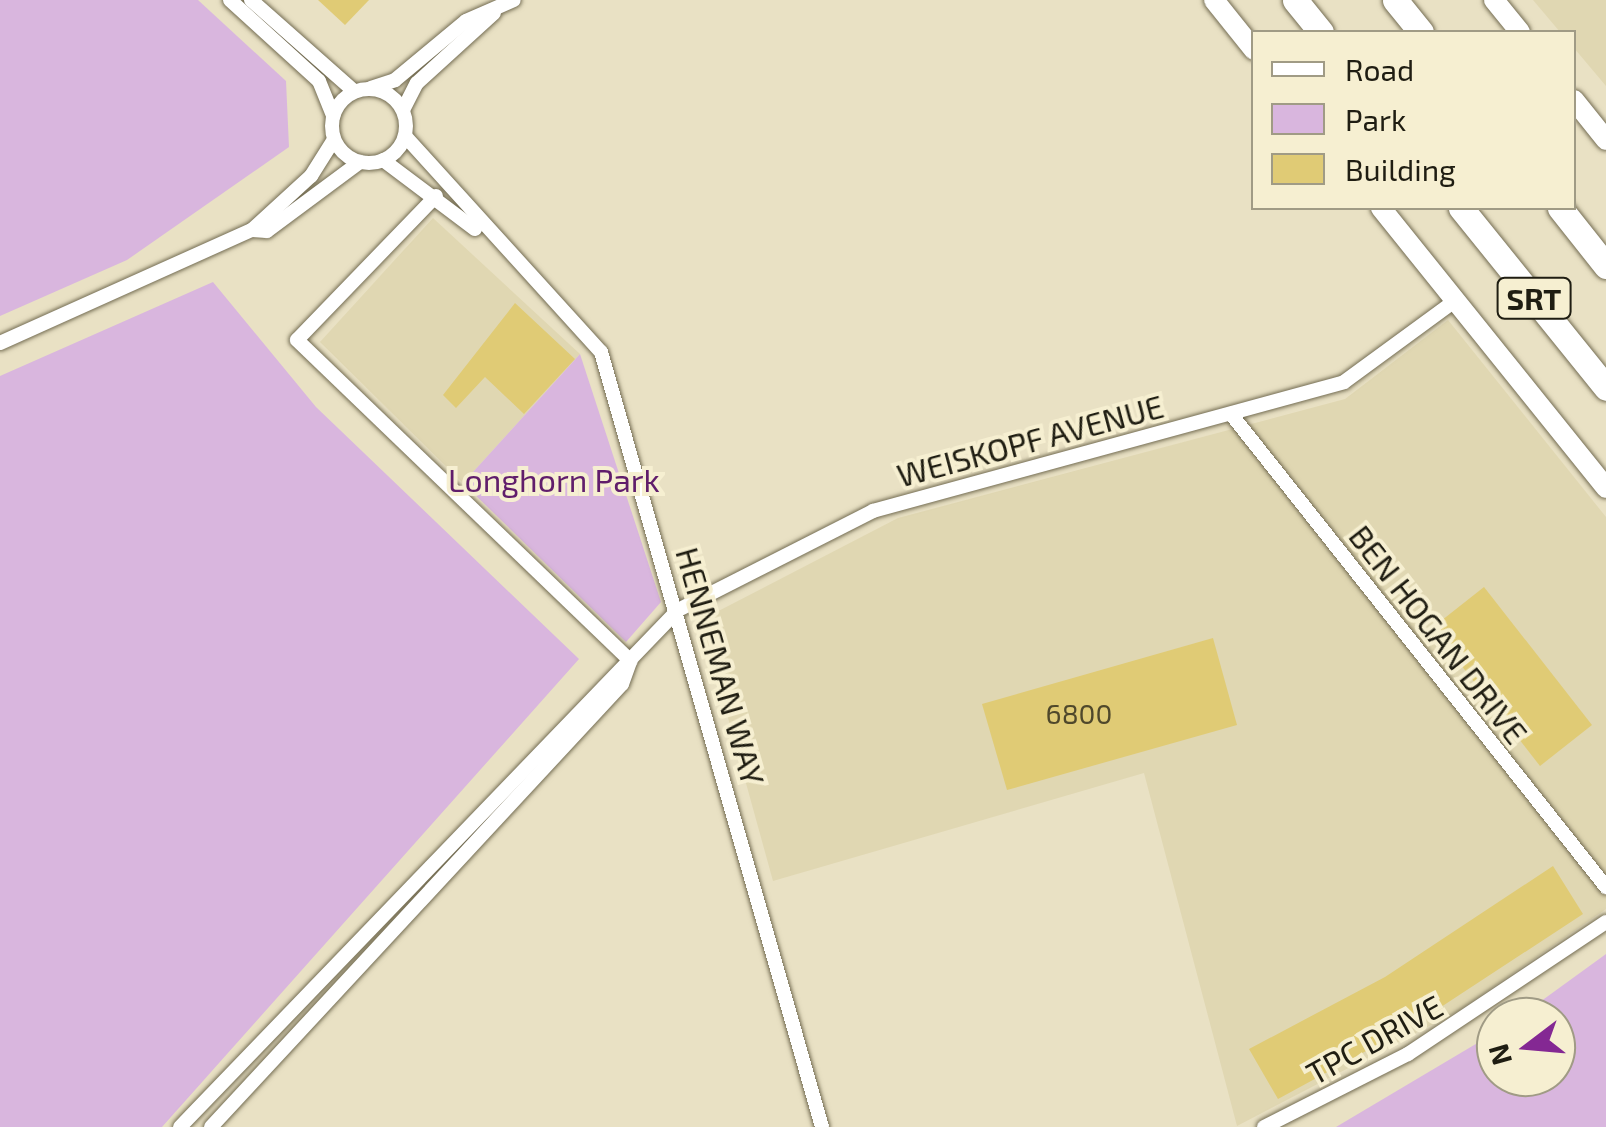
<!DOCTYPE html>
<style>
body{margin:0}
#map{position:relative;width:1606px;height:1127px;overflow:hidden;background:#e9e1c4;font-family:"Exo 2",sans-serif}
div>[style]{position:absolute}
.built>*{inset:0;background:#e0d7b2}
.green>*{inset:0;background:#d9b6de}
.building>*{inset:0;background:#e0cb75}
.roads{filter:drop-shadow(0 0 2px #736c52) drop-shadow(0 0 2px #736c52)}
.street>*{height:14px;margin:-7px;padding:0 7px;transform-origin:7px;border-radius:7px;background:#fff}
.street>.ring{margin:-7px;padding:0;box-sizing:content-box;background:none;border:14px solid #fff;border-radius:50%}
.secondary>*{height:20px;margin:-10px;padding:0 10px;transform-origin:10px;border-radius:10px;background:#fff}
.highway>*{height:25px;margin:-12.5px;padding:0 12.5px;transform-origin:12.5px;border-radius:12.5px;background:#fff}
span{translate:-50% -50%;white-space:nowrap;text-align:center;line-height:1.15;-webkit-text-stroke:8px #f6efd1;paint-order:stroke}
.number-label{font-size:28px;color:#4f482b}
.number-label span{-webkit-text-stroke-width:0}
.shield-label span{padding:2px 8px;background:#f6efd1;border:2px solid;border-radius:8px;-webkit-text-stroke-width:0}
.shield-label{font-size:30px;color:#1f1d12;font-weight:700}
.street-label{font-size:32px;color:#1f1d12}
.park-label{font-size:32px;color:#601d6b}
.legend{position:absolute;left:1251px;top:30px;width:325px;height:180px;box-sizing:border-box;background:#f6efd1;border:2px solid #a09b85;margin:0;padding:12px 18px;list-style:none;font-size:30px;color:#1f1d12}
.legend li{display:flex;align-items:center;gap:20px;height:50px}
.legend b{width:50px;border:2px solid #a09b85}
.north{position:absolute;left:1476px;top:997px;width:100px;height:100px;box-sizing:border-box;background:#f6efd1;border:2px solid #a09b85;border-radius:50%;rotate:254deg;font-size:28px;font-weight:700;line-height:40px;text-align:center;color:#1f1d12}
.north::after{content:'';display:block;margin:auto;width:35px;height:45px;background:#842893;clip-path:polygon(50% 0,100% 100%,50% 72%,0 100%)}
</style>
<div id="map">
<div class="built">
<i style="clip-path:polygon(1533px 0,1606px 0,1606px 86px,1574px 48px,1574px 32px,1560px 32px)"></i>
<i style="clip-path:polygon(433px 218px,580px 354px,463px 483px,320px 342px)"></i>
<i style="clip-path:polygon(1448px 320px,1606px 517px,1606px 909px,1458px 1011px,1237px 1126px,1144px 773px,773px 881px,701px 620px,898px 518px,1345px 399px)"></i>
</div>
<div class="green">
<i style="clip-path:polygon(0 0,198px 0,286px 81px,289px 147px,127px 260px,0 316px)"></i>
<i style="clip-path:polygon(213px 282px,316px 407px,579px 659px,162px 1127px,0 1127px,0 376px)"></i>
<i style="clip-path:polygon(580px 354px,661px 602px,626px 642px,463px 483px)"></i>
<i style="clip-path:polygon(1606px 954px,1606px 1127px,1336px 1127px,1496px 1032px,1496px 1077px,1556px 1077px,1556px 1017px,1519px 1017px)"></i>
</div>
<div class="building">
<i style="clip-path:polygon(318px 0,369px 0,345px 25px)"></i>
<i style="clip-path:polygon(515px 303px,575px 359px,524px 414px,485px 377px,456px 408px,443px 395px)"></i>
<i style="clip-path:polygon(1484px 587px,1592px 725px,1540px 766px,1432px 628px)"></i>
<i style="clip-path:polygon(1213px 638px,1237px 725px,1007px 790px,982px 704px)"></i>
<i style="clip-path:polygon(1553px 866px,1583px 914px,1412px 1026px,1278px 1099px,1249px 1049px,1385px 977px)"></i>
</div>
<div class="roads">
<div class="street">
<i style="left:230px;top:0;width:120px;rotate:42.3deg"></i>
<i style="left:319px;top:81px;width:38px;rotate:68deg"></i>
<i style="left:251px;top:0;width:137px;rotate:41.5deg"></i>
<i style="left:371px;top:88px;width:25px;rotate:-18deg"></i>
<i style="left:395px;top:80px;width:92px;rotate:-39.7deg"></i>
<i style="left:466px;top:21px;width:52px;rotate:-23.6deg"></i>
<i class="ring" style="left:332px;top:89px;width:60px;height:60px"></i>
<i style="left:403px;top:110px;width:30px;rotate:-63deg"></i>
<i style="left:417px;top:83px;width:104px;rotate:-42.3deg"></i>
<i style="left:405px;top:136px;width:292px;rotate:47.8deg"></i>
<i style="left:601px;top:352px;width:806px;rotate:74.08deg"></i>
<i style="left:383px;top:160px;width:115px;rotate:36.9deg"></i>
<i style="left:436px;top:196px;width:200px;rotate:134deg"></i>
<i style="left:297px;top:340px;width:463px;rotate:43.9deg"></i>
<i style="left:252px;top:230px;width:80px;rotate:-42.5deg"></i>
<i style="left:311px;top:176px;width:41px;rotate:-57.8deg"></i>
<i style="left:0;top:343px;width:276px;rotate:-24.2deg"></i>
<i style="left:252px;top:230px;width:15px;rotate:4deg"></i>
<i style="left:267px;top:231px;width:116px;rotate:-36.6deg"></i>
<i style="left:1231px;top:414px;width:604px;rotate:51.59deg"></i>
<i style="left:180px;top:1127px;width:718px;rotate:-46.07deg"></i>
<i style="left:678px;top:610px;width:219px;rotate:-26.9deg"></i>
<i style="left:873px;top:511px;width:488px;rotate:-15.3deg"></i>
<i style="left:1344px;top:382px;width:139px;rotate:-36.2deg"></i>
<i style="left:211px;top:1127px;width:604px;rotate:-47.15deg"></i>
<i style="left:622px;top:684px;width:23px;rotate:-70deg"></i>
<i style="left:1264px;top:1127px;width:161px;rotate:-26.9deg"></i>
<i style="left:1408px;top:1054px;width:238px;rotate:-33.7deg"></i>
</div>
<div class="secondary">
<i style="left:1214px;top:0;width:64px;rotate:51.3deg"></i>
<i style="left:1494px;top:0;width:41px;rotate:50.9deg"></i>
<i style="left:1574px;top:100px;width:51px;rotate:51.3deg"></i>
<i style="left:1381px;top:208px;width:359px;rotate:51.2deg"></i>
</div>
<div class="highway">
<i style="left:1295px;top:0;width:41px;rotate:50.9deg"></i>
<i style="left:1395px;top:0;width:41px;rotate:50.9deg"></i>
<i style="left:1461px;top:208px;width:231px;rotate:51.1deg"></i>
<i style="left:1560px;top:208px;width:74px;rotate:51.6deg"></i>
</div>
</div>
<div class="number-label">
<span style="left:1079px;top:713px">6800</span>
</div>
<div class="shield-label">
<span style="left:1534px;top:298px">SRT</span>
</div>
<div class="street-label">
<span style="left:1030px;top:440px;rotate:-15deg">WEISKOPF AVENUE</span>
<span style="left:1439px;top:634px;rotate:52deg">BEN HOGAN DRIVE</span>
<span style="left:721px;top:666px;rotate:74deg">HENNEMAN WAY</span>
<span style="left:1374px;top:1039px;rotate:-29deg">TPC DRIVE</span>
</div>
<div class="park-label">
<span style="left:554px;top:479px">Longhorn Park</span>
</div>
<ul class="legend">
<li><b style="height:12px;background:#fff"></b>Road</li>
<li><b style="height:28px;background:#d9b6de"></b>Park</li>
<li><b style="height:28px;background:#e0cb75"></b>Building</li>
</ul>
<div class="north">N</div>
</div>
